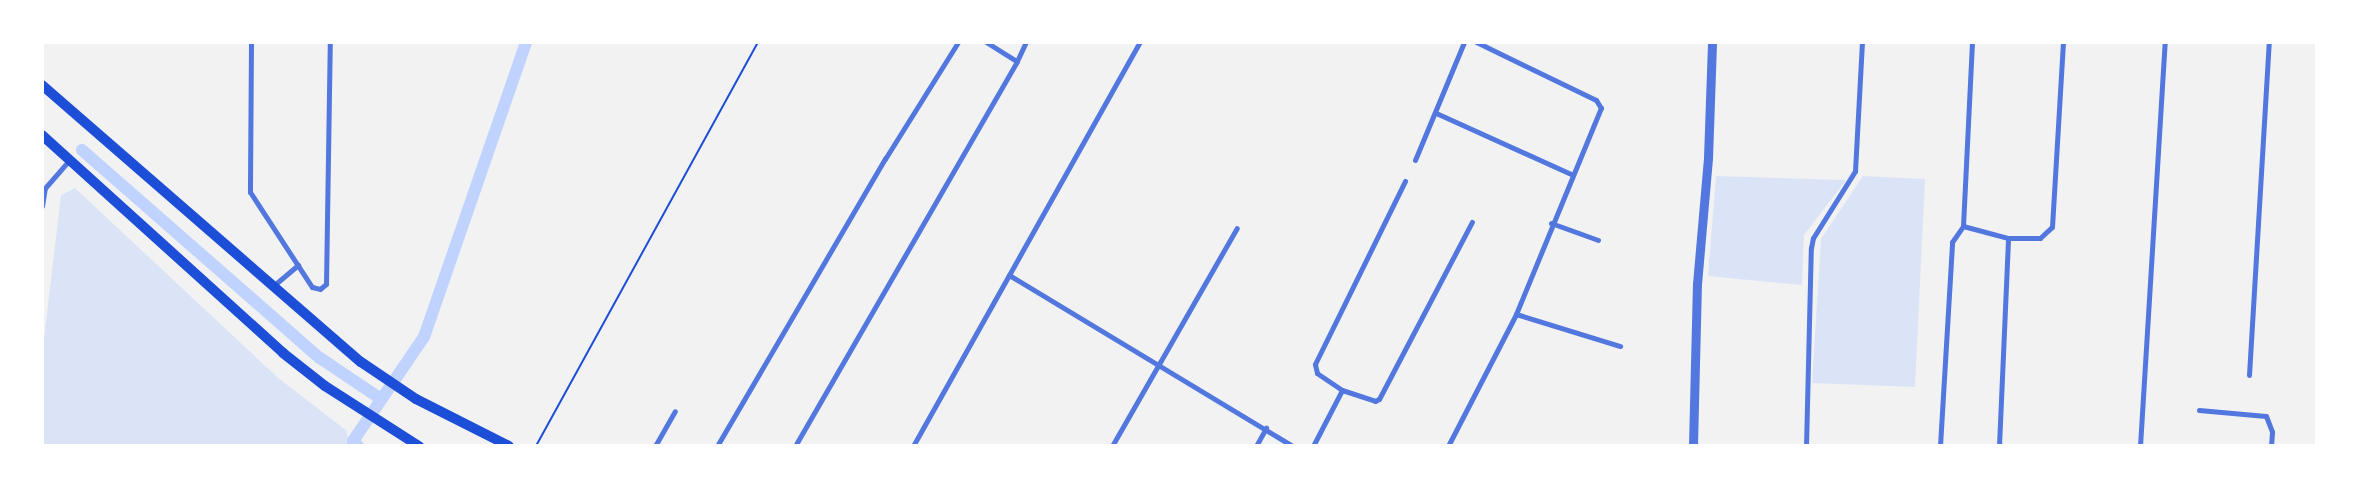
<!DOCTYPE html>
<style>
body{margin:0}
#map{position:relative;width:2359px;height:488px;overflow:hidden;background:#f2f2f2;font-family:Roboto,sans-serif}
div>[style]{position:absolute}
.green>*{inset:0;background:#dbe4f7}
.canal>*{height:12px;margin:-6px;padding:0 6px;transform-origin:6px;border-radius:6px;background:#bfd3fe}
.path>*{height:2px;margin:-1px;padding:0 1px;transform-origin:1px;border-radius:1px;background:#1d4ed8}
.minor>*{height:5px;margin:-2.5px;padding:0 2.5px;transform-origin:2.5px;border-radius:2.5px;background:#5277de}
.tertiary>*{height:9px;margin:-4.5px;padding:0 4.5px;transform-origin:4.5px;border-radius:4.5px;background:#5277de}
.secondary>*{height:10px;margin:-5px;padding:0 5px;transform-origin:5px;border-radius:5px;background:#1d4ed8}
span{translate:-50% -50%;white-space:nowrap;text-align:center;line-height:1.15;-webkit-text-stroke:5px #fff;paint-order:stroke}
.frame{position:absolute;inset:0;border:44px solid #fff;pointer-events:none}
</style>
<div id="map">
<div class="green">
<i style="clip-path:polygon(1716px 176px,1846px 180px,1804px 235px,1802px 285px,1708px 276px)"></i>
<i style="clip-path:polygon(1863px 176px,1925px 179px,1915px 387px,1812px 383px,1821px 239px)"></i>
<i style="clip-path:polygon(75px 188px,277px 377px,347px 431px,348px 445px,43px 445px,43px 347px,61px 195px)"></i>
</div>
<div class="canal">
<i style="left:82px;top:150px;width:316px;rotate:41.2deg"></i>
<i style="left:320px;top:358px;width:73px;rotate:33.9deg"></i>
<i style="left:358px;top:446px;width:7px;rotate:-135deg"></i>
<i style="left:353px;top:441px;width:126px;rotate:-55.7deg"></i>
<i style="left:424px;top:337px;width:312px;rotate:-70.9deg"></i>
</div>
<div class="path">
<i style="left:536px;top:446px;width:461px;rotate:-61.2deg"></i>
</div>
<div class="minor">
<i style="left:251px;top:42px;width:150px;rotate:90.4deg"></i>
<i style="left:250px;top:192px;width:113px;rotate:56.9deg"></i>
<i style="left:312px;top:287px;width:8px;rotate:14deg"></i>
<i style="left:320px;top:289px;width:8px;rotate:-40deg"></i>
<i style="left:326px;top:284px;width:242px;rotate:-89.1deg"></i>
<i style="left:986px;top:42px;width:36px;rotate:32deg"></i>
<i style="left:1017px;top:61px;width:21px;rotate:-65deg"></i>
<i style="left:1972px;top:42px;width:184px;rotate:92.8deg"></i>
<i style="left:1963px;top:226px;width:47px;rotate:14.9deg"></i>
<i style="left:2008px;top:238px;width:32px"></i>
<i style="left:2040px;top:238px;width:16px;rotate:-43deg"></i>
<i style="left:2052px;top:227px;width:185px;rotate:-86.6deg"></i>
<i style="left:1436px;top:113px;width:148px;rotate:24.3deg"></i>
<i style="left:1415px;top:160px;width:128px;rotate:-67.4deg"></i>
<i style="left:42px;top:206px;width:18px;rotate:-81deg"></i>
<i style="left:45px;top:188px;width:37px;rotate:-49deg"></i>
<i style="left:1551px;top:223px;width:50px;rotate:19.9deg"></i>
<i style="left:1009px;top:275px;width:332px;rotate:31.1deg"></i>
<i style="left:273px;top:286px;width:33px;rotate:-40deg"></i>
<i style="left:1516px;top:314px;width:109px;rotate:17.1deg"></i>
<i style="left:2249px;top:375px;width:334px;rotate:-86.6deg"></i>
<i style="left:1342px;top:390px;width:35px;rotate:18deg"></i>
<i style="left:1375px;top:401px;width:4px;rotate:-27deg"></i>
<i style="left:1379px;top:399px;width:200px;rotate:-62.3deg"></i>
<i style="left:2199px;top:410px;width:67px;rotate:5.1deg"></i>
<i style="left:2266px;top:416px;width:17px;rotate:69deg"></i>
<i style="left:2272px;top:432px;width:14px;rotate:94deg"></i>
<i style="left:655px;top:446px;width:40px;rotate:-60.3deg"></i>
<i style="left:717px;top:446px;width:333px;rotate:-59.7deg"></i>
<i style="left:885px;top:159px;width:138px;rotate:-58deg"></i>
<i style="left:795px;top:446px;width:444px;rotate:-60deg"></i>
<i style="left:913px;top:446px;width:463px;rotate:-60.7deg"></i>
<i style="left:1112px;top:446px;width:251px;rotate:-60.2deg"></i>
<i style="left:1256px;top:446px;width:21px;rotate:-61deg"></i>
<i style="left:1313px;top:446px;width:63px;rotate:-62.6deg"></i>
<i style="left:1342px;top:390px;width:30px;rotate:-146deg"></i>
<i style="left:1317px;top:373px;width:9px;rotate:-103deg"></i>
<i style="left:1315px;top:364px;width:204px;rotate:-63.8deg"></i>
<i style="left:1448px;top:446px;width:148px;rotate:-62.7deg"></i>
<i style="left:1516px;top:314px;width:223px;rotate:-67.6deg"></i>
<i style="left:1601px;top:108px;width:9px;rotate:-122deg"></i>
<i style="left:1596px;top:100px;width:133px;rotate:-154.2deg"></i>
<i style="left:1806px;top:446px;width:198px;rotate:-88.6deg"></i>
<i style="left:1811px;top:248px;width:10px;rotate:-79deg"></i>
<i style="left:1813px;top:238px;width:79px;rotate:-57.9deg"></i>
<i style="left:1855px;top:171px;width:129px;rotate:-86.9deg"></i>
<i style="left:1940px;top:446px;width:204px;rotate:-86.6deg"></i>
<i style="left:1952px;top:242px;width:19px;rotate:-55deg"></i>
<i style="left:1999px;top:446px;width:208px;rotate:-87.5deg"></i>
<i style="left:2140px;top:446px;width:405px;rotate:-86.5deg"></i>
</div>
<div class="tertiary">
<i style="left:1693px;top:446px;width:162px;rotate:-88.6deg"></i>
<i style="left:1697px;top:284px;width:126px;rotate:-85deg"></i>
<i style="left:1708px;top:158px;width:116px;rotate:-88deg"></i>
</div>
<div class="secondary">
<i style="left:42px;top:85px;width:422px;rotate:41deg"></i>
<i style="left:361px;top:362px;width:66px;rotate:33.9deg"></i>
<i style="left:416px;top:399px;width:104px;rotate:26.8deg"></i>
<i style="left:42px;top:135px;width:325px;rotate:42.1deg"></i>
<i style="left:283px;top:353px;width:53px;rotate:38.2deg"></i>
<i style="left:325px;top:386px;width:112px;rotate:32.6deg"></i>
</div>
<div class="frame"></div>
</div>
